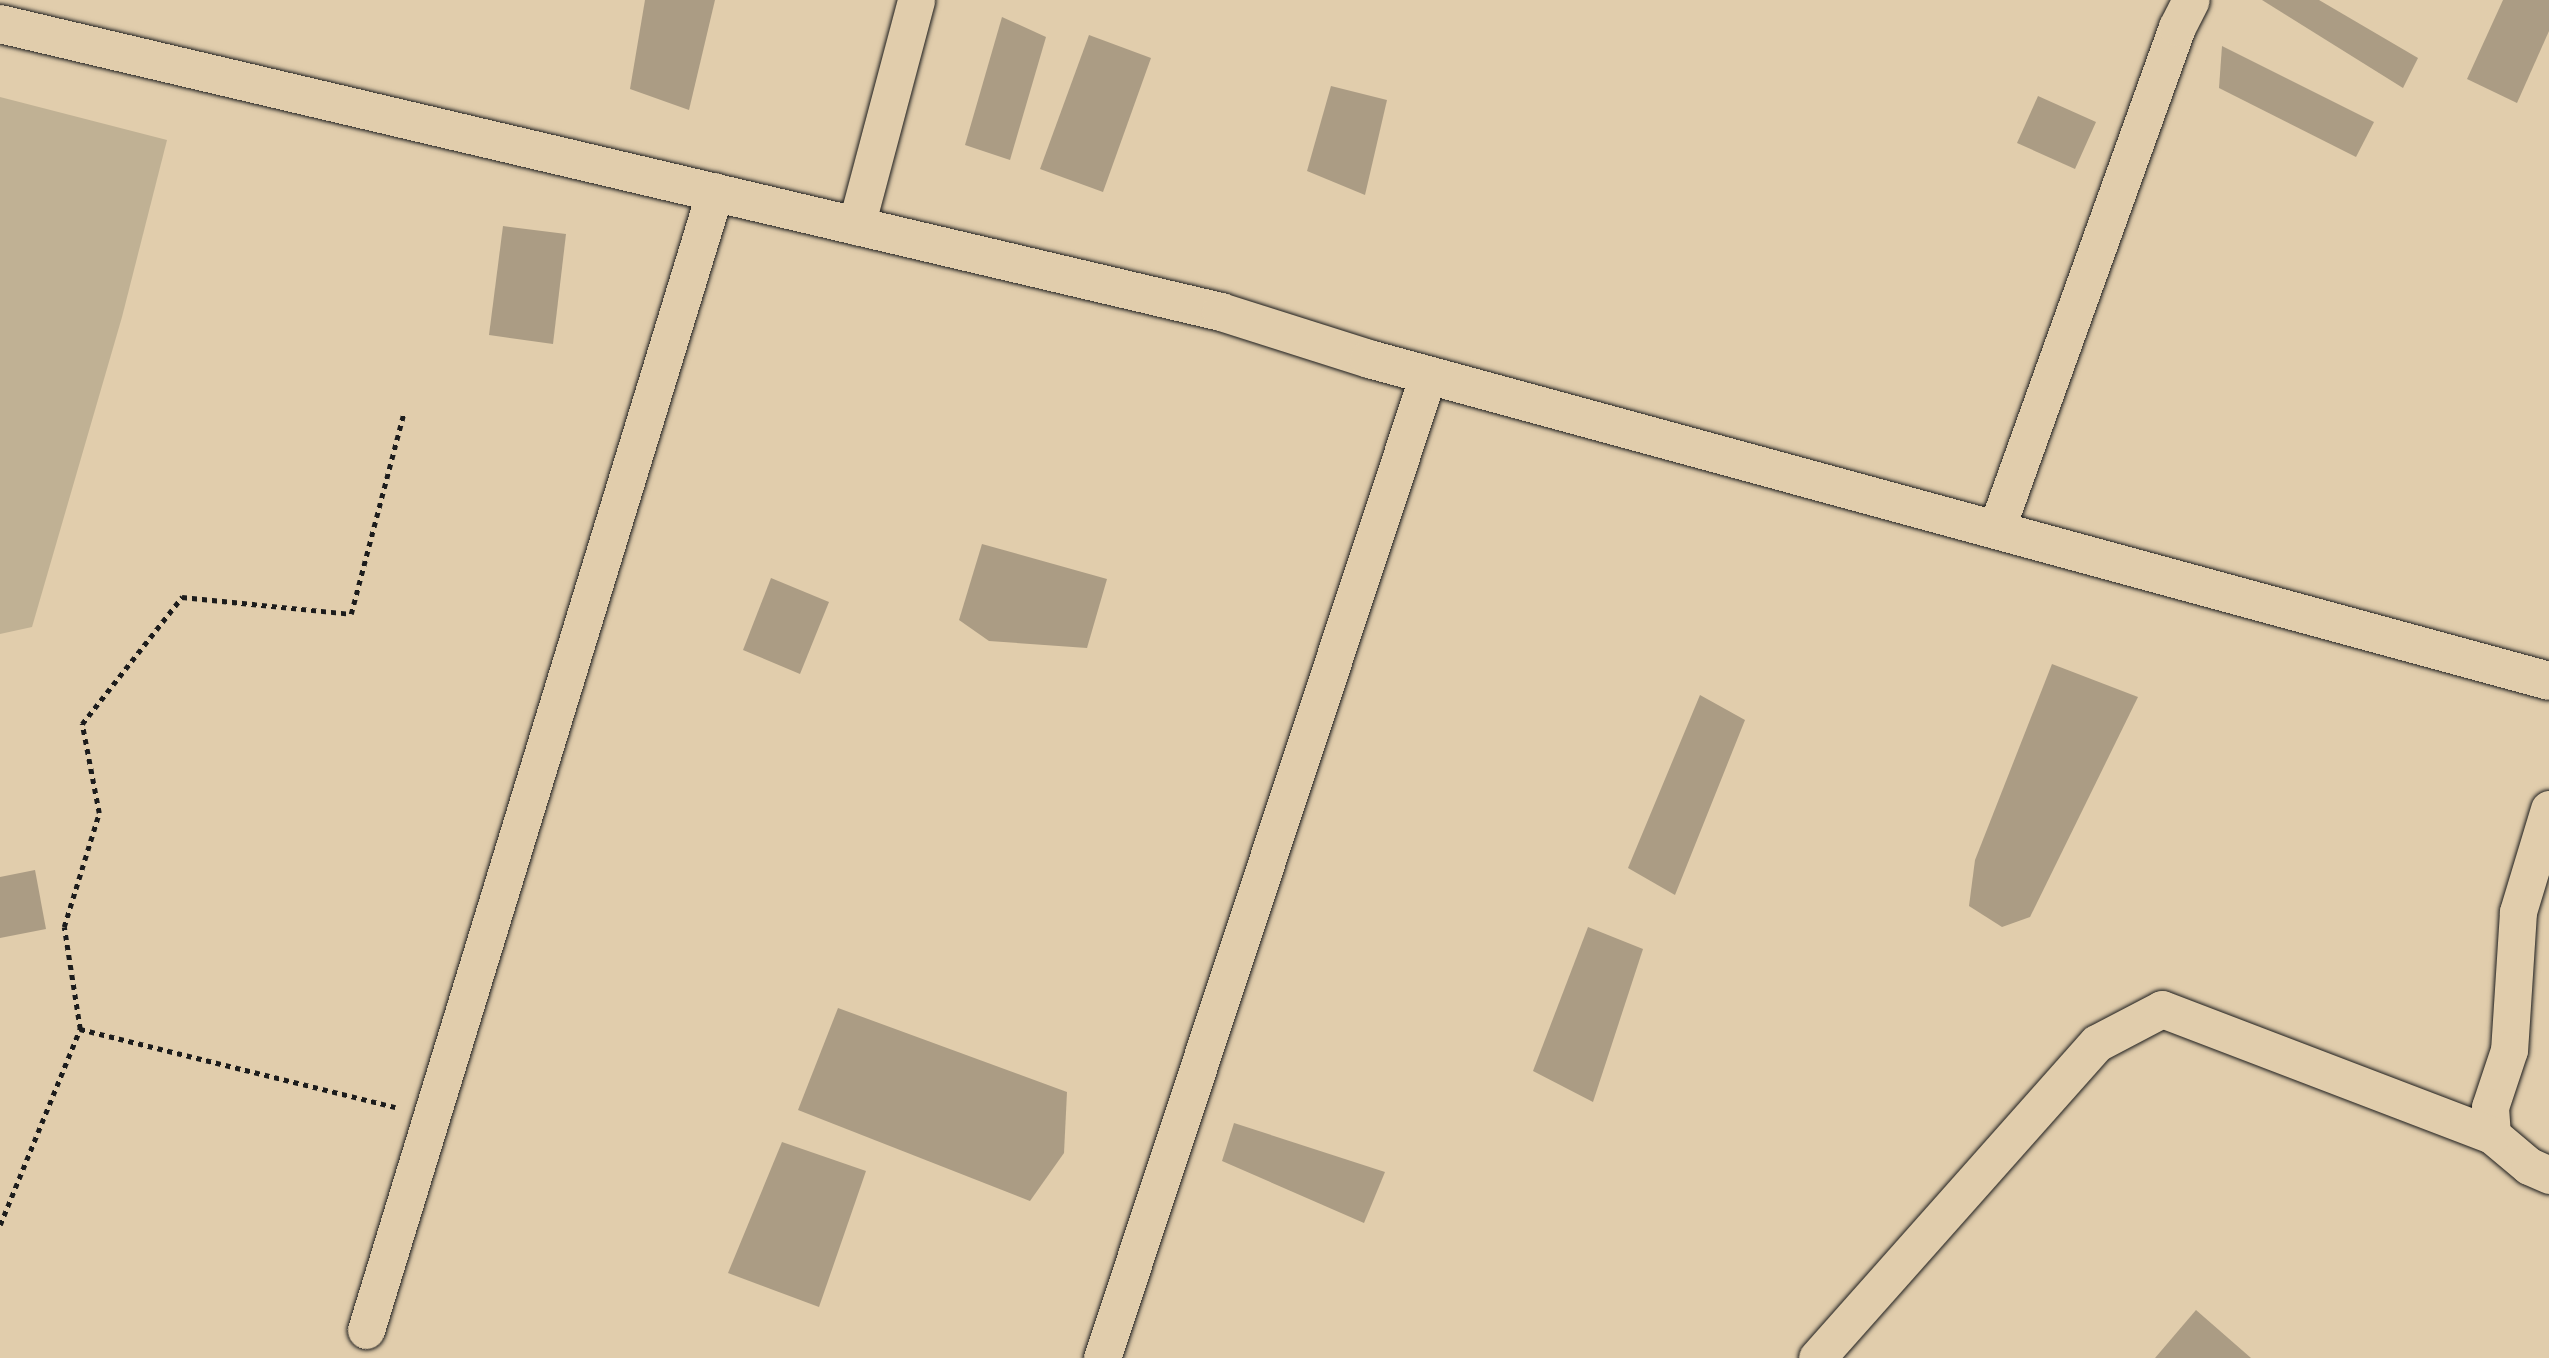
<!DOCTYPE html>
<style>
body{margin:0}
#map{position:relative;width:2549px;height:1358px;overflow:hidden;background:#e1cdac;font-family:"Indie Flower",sans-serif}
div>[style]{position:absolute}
.green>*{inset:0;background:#c0b194}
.building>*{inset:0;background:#ab9c84}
.path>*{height:4.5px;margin-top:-2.25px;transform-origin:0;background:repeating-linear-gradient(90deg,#1c1c1c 0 5px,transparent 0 10px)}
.roads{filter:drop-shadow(0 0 2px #1c1c1c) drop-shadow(0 0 2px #1c1c1c)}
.minor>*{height:37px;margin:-18.5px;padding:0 18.5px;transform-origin:18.5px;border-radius:18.5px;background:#e1cdac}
.tertiary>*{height:38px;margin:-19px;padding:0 19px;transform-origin:19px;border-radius:19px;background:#e1cdac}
span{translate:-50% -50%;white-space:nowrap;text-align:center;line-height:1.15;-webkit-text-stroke:7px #e1cdac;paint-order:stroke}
</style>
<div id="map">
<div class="green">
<i style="clip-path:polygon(0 97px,167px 140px,122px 317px,32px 627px,0 634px)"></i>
</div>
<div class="building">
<i style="clip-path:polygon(645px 0,715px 0,689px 110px,630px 89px)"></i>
<i style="clip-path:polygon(2262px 0,2319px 0,2418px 58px,2403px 88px)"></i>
<i style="clip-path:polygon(2503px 0,2549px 0,2549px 31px,2517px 103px,2467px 79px)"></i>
<i style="clip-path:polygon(1002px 17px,1046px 37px,1010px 160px,965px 145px)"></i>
<i style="clip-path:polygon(1089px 35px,1151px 58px,1103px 192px,1040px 169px)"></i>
<i style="clip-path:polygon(2222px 46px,2374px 122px,2356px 157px,2219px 88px)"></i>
<i style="clip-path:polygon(1331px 86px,1387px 100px,1365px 195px,1307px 171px)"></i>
<i style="clip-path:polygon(2038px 96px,2096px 122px,2075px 169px,2017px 143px)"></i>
<i style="clip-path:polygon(503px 226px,566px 234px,553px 344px,489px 335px)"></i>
<i style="clip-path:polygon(982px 544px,1107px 579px,1087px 648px,989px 641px,959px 620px)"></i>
<i style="clip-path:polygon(771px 578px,829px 602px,800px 674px,743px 650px)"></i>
<i style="clip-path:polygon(2052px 664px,2138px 697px,2030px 917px,2002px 927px,1969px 906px,1975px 860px)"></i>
<i style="clip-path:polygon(1700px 695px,1745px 720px,1675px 895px,1628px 868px)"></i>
<i style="clip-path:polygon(35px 870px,46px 929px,0 938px,0 877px)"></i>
<i style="clip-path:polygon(1588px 927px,1643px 949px,1593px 1102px,1533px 1071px)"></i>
<i style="clip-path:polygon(838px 1008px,1067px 1092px,1064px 1153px,1030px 1201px,798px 1110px)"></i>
<i style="clip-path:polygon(1234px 1123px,1385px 1172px,1364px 1223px,1222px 1161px)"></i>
<i style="clip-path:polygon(782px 1142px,866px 1171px,819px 1307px,728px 1273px)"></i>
<i style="clip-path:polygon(2196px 1310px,2251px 1358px,2155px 1358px)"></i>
</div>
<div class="path">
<i style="left:80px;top:1029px;width:103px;rotate:-98.9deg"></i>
<i style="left:64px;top:927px;width:119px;rotate:-72.9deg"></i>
<i style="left:99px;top:813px;width:91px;rotate:-100.8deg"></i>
<i style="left:82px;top:724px;width:162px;rotate:-51.8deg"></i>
<i style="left:182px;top:597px;width:170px;rotate:5.7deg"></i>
<i style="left:351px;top:614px;width:209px;rotate:-75.3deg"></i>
<i style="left:0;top:1225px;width:212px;rotate:-67.8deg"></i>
<i style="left:80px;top:1029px;width:325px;rotate:13.9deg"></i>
</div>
<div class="roads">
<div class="minor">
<i style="left:856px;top:226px;width:234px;rotate:-75.1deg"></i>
<i style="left:1997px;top:527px;width:531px;rotate:-70.2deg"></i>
<i style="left:2177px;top:27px;width:30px;rotate:-63deg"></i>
<i style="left:2549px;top:809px;width:108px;rotate:106.8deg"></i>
<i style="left:2518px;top:912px;width:138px;rotate:93.7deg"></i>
<i style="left:2509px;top:1050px;width:60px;rotate:108.4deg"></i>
<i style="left:2490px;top:1107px;width:28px;rotate:86deg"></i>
<i style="left:2492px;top:1135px;width:48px;rotate:40deg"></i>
<i style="left:2529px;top:1166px;width:22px;rotate:24deg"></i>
<i style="left:366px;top:1330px;width:1191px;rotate:-72.96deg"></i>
<i style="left:1102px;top:1358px;width:1036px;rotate:-71.65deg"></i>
<i style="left:1817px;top:1358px;width:421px;rotate:-48.4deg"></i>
<i style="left:2097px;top:1043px;width:73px;rotate:-27.6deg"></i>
<i style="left:2162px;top:1009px;width:353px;rotate:20.9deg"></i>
</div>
<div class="tertiary">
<i style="left:0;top:24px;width:1255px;rotate:13.27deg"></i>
<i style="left:1221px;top:312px;width:155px;rotate:17.6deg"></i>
<i style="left:1369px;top:359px;width:1223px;rotate:15.26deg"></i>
</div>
</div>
</div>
